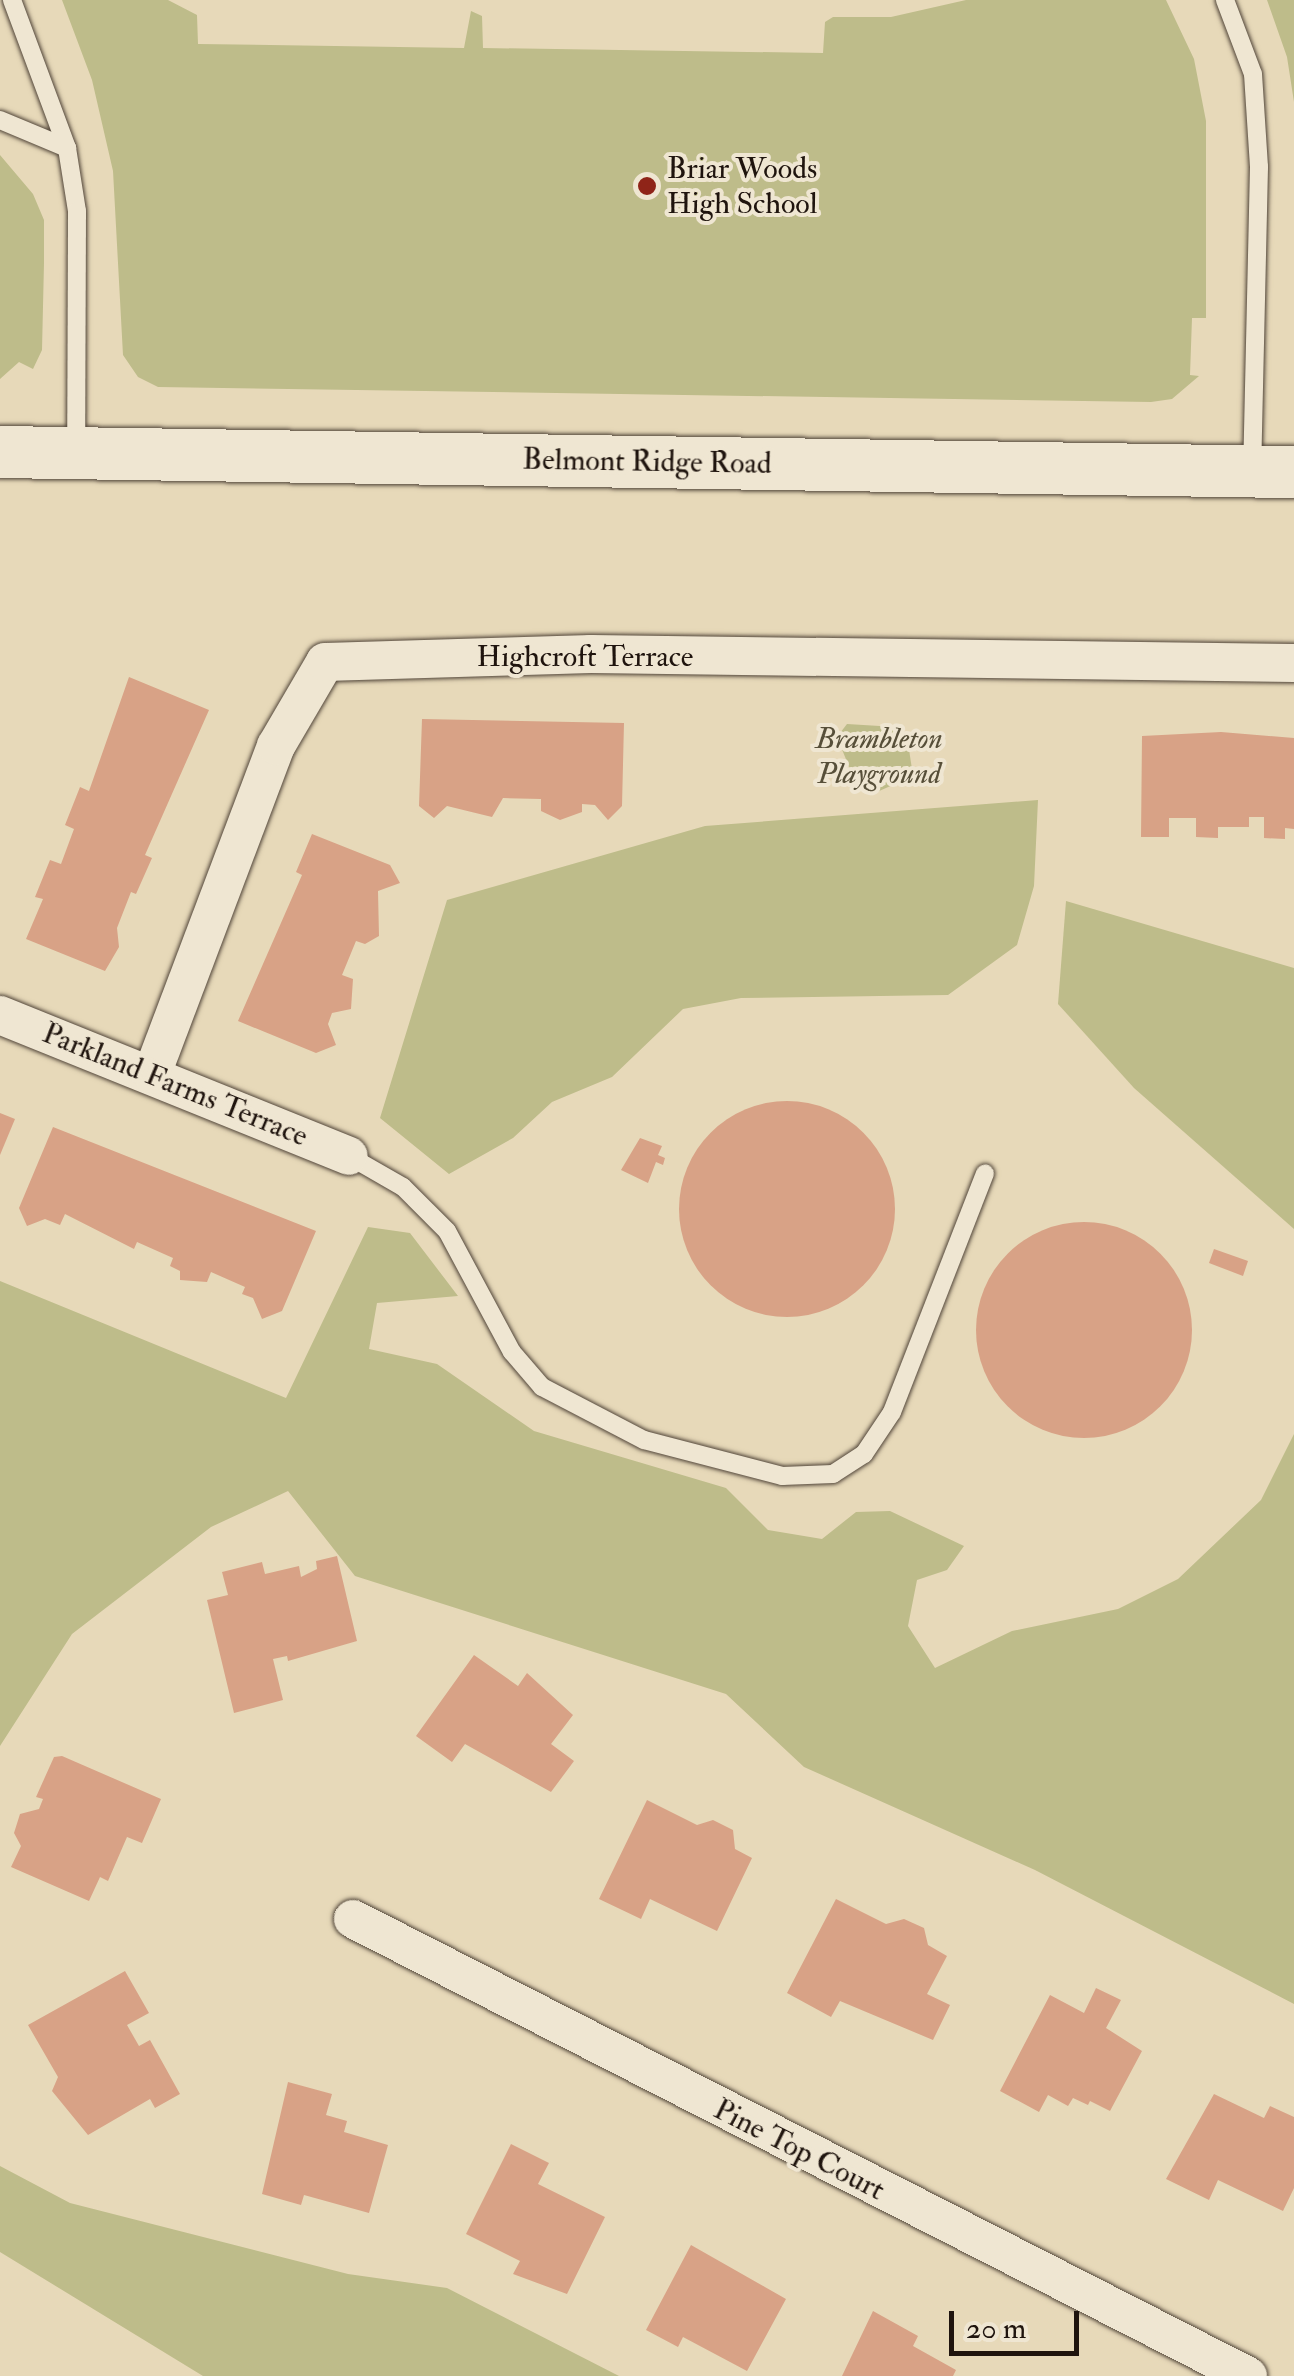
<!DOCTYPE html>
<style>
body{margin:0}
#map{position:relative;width:1294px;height:2376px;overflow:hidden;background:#e7d9b9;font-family:"IM FELL Double Pica",serif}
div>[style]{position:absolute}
.green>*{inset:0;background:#bebc8a}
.building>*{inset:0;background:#d8a286}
.round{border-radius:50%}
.roads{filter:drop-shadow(0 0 2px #514539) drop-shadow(0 0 2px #514539)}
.lane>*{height:18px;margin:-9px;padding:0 9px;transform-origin:9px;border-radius:9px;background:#efe6d2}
.street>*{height:38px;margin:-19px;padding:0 19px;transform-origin:19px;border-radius:19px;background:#efe6d2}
.secondary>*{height:52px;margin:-26px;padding:0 26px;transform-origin:26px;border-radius:26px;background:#efe6d2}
.dots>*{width:28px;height:28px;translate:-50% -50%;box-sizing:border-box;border:5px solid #efe6d2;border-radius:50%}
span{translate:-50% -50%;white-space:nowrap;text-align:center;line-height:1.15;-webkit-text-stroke:8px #efe6d2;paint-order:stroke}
.poi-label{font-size:30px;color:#1f140e}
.left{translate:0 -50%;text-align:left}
.street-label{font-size:30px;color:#1f140e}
.park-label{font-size:30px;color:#574f39;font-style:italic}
.scale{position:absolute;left:949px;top:2311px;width:130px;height:45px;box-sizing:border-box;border:5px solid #1f140e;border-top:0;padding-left:12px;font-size:30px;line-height:35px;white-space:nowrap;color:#1f140e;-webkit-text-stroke:8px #efe6d2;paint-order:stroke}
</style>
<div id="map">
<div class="green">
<i style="clip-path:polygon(62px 0,168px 0,197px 15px,198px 44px,464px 48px,471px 11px,482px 16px,483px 48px,823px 53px,825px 22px,833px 17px,891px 17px,966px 0,1166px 0,1194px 59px,1206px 121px,1206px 318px,1192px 318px,1190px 375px,1199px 376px,1172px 399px,1151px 402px,158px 387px,138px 377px,123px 355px,113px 171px,92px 80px)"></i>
<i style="clip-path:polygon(1267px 0,1294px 0,1294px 102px,1287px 57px)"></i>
<i style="clip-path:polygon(0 155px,33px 194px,44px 220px,44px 263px,42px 350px,33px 369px,19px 362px,0 379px)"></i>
<i style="clip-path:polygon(847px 724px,896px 727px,907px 736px,913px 776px,877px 792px,856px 784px,837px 737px)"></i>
<i style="clip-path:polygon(1038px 800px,1034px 886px,1017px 945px,948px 995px,741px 998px,683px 1009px,612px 1077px,552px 1102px,513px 1138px,449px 1174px,380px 1118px,447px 900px,705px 826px)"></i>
<i style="clip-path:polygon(1066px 901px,1294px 968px,1294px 1229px,1134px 1088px,1058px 1004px)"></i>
<i style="clip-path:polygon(368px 1227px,410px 1233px,458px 1296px,377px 1303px,369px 1349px,437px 1364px,534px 1431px,726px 1488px,768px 1530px,822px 1539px,856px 1512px,890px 1511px,964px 1546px,947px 1570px,917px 1580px,908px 1626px,935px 1668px,1012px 1631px,1118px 1609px,1178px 1579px,1261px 1500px,1294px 1434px,1294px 2004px,1035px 1870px,804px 1767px,726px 1694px,355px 1576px,288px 1491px,211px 1527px,72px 1634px,0 1746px,0 1281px,286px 1398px)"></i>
<i style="clip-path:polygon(0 2166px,70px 2203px,348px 2274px,447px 2288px,619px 2376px,203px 2376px,0 2252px)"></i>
</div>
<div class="building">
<i style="clip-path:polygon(129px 677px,209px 710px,145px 855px,152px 858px,136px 894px,131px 892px,117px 928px,119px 947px,105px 971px,26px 939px,43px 899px,35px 897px,50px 860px,61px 864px,74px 829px,65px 825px,80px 787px,89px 791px)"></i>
<i style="clip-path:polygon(422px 719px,624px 723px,622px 806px,608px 820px,595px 805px,582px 804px,582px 812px,560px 820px,541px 811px,541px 799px,503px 798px,492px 817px,447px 806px,434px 818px,419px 806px)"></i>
<i style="clip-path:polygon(1221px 732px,1294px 738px,1294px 829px,1285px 828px,1285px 839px,1264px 838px,1264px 817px,1249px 817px,1249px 827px,1218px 827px,1218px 838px,1196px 837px,1196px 818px,1169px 818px,1169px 837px,1141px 837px,1142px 736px)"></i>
<i style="clip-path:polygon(312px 834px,390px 865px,400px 883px,378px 891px,379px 936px,365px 944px,356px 941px,342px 975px,353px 979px,351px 1009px,332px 1013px,328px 1024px,336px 1045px,316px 1053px,238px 1021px,302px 875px,296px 872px)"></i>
<i class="round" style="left:679px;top:1101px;width:216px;height:216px"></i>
<i style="clip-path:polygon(0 1113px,15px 1119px,0 1155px)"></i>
<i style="clip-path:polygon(53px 1127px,316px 1231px,282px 1311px,262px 1319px,253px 1298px,242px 1294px,245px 1287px,211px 1272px,207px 1282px,180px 1280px,180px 1271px,170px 1266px,173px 1258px,137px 1242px,134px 1249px,65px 1214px,60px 1225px,45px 1219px,27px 1226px,19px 1208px)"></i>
<i style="clip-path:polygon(640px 1138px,662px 1146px,658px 1155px,665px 1158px,663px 1165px,656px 1162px,648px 1183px,621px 1170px)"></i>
<i class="round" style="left:976px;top:1222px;width:216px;height:216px"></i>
<i style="clip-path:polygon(1214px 1249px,1248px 1261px,1243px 1276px,1209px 1263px)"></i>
<i style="clip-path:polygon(337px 1556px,357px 1641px,288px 1661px,287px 1656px,273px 1659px,283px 1700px,234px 1713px,207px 1600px,228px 1595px,222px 1572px,262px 1562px,265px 1574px,299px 1566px,301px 1577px,317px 1569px,316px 1561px)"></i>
<i style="clip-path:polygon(474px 1655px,518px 1686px,527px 1673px,573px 1715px,551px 1744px,574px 1761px,551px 1792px,465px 1744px,452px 1762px,416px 1736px)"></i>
<i style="clip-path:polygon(62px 1756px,161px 1799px,142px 1843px,127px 1837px,108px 1881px,100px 1877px,89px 1901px,11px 1867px,21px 1846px,14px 1833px,20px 1814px,39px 1809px,43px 1799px,36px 1797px,54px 1757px)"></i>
<i style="clip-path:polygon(647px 1800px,697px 1825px,713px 1820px,733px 1830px,735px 1849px,752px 1858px,717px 1931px,650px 1899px,641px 1919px,599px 1899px)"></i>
<i style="clip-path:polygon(836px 1899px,886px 1924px,904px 1919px,924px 1928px,928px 1945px,947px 1956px,927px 1994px,950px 2005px,933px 2040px,840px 2001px,831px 2017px,787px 1993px)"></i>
<i style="clip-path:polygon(125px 1971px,149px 2013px,127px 2025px,139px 2046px,150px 2040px,180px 2094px,155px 2108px,150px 2099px,88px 2135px,52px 2091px,58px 2077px,28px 2025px)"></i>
<i style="clip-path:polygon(1096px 1988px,1121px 2000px,1106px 2028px,1142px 2051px,1110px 2111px,1090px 2101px,1088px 2105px,1073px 2098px,1068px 2106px,1048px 2095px,1039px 2112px,1000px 2091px,1050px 1995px,1084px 2013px)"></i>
<i style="clip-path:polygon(288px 2082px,332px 2094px,326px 2115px,347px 2121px,344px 2132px,388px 2145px,369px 2213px,304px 2195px,301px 2205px,262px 2194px)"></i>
<i style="clip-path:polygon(1214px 2094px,1264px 2118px,1270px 2106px,1294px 2117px,1294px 2188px,1283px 2211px,1218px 2180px,1209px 2200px,1166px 2179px)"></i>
<i style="clip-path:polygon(511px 2144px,549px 2163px,538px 2184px,605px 2217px,567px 2294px,513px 2274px,520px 2261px,466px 2234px)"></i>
<i style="clip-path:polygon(691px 2245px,786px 2299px,747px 2371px,683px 2337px,678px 2347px,646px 2330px)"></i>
<i style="clip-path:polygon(873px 2311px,918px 2336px,913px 2346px,956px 2370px,953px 2376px,842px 2376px)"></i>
</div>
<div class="roads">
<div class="lane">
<i style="left:12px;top:0;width:158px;rotate:69.6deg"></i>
<i style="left:67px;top:148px;width:64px;rotate:81deg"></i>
<i style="left:77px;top:211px;width:238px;rotate:90.2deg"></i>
<i style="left:1225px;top:0;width:79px;rotate:69.3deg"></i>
<i style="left:1253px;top:74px;width:93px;rotate:86.3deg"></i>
<i style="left:1259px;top:167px;width:299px;rotate:91.3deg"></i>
<i style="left:0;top:120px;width:73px;rotate:22.7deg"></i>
<i style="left:349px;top:1156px;width:62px;rotate:29.9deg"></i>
<i style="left:403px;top:1187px;width:62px;rotate:45deg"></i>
<i style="left:447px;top:1231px;width:137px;rotate:61.8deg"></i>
<i style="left:512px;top:1352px;width:46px;rotate:49.4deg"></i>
<i style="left:542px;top:1387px;width:115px;rotate:27.5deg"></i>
<i style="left:644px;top:1440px;width:143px;rotate:14.6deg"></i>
<i style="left:782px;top:1476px;width:51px;rotate:-2.2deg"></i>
<i style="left:833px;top:1474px;width:37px;rotate:-33deg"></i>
<i style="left:864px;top:1454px;width:50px;rotate:-56.3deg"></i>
<i style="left:892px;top:1412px;width:256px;rotate:-68.7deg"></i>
</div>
<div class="street">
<i style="left:0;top:1015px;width:376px;rotate:22deg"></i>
<i style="left:152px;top:1074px;width:351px;rotate:-69.3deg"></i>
<i style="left:276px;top:746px;width:97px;rotate:-59.7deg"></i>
<i style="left:325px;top:662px;width:266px;rotate:-1.7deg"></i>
<i style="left:591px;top:654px;width:703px;rotate:0.73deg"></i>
<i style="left:353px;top:1919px;width:1005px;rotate:27.05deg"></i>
</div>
<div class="secondary">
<i style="left:0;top:452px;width:1294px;rotate:0.89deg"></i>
</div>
</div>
<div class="dots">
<i style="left:647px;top:186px;background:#8f2418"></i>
</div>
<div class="poi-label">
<span class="left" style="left:667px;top:186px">Briar Woods<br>High School</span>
</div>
<div class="street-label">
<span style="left:647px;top:462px;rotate:1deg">Belmont Ridge Road</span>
<span style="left:585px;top:657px">Highcroft Terrace</span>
<span style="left:175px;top:1085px;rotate:22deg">Parkland Farms Terrace</span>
<span style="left:799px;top:2150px;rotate:27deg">Pine Top Court</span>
</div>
<div class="park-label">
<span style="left:879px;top:756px">Brambleton<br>Playground</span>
</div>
<div class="scale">20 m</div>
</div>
